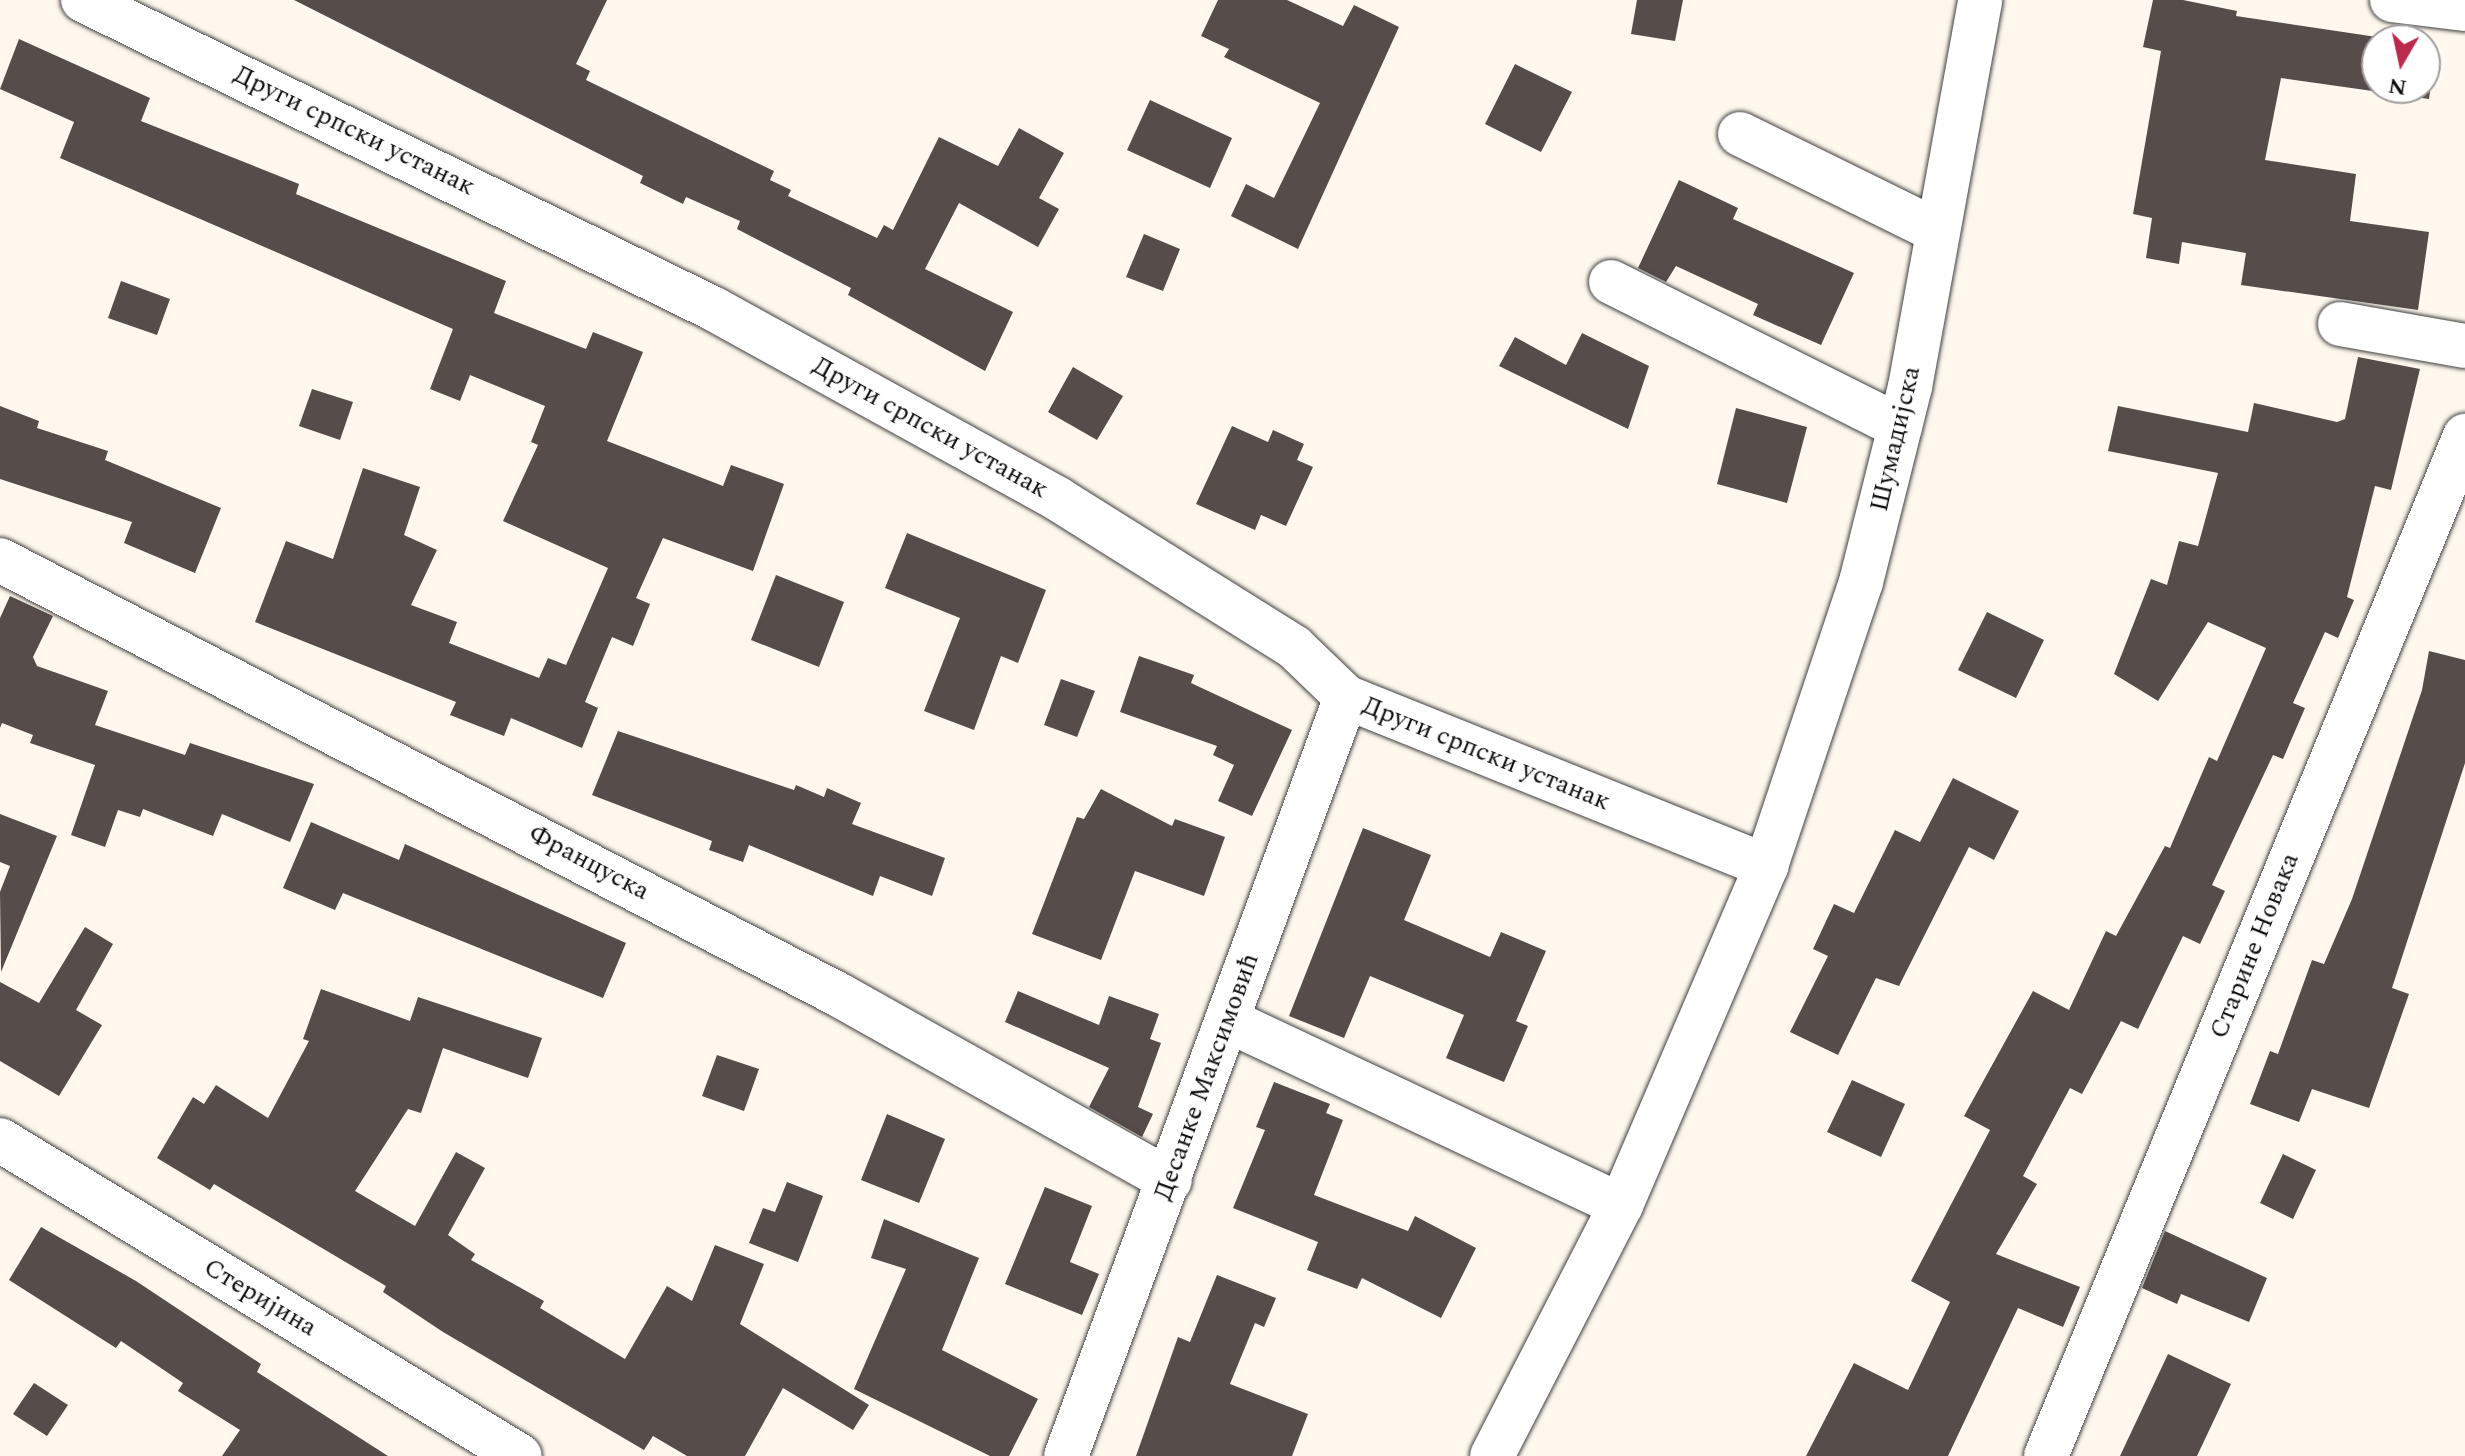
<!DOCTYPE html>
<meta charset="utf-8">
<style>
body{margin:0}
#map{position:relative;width:2465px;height:1456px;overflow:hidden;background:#fff8ee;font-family:Spectral,serif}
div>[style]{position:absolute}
.building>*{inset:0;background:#564c4a}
.roads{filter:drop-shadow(0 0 2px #404040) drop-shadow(0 0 2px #404040)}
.minor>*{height:44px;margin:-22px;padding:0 22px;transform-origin:22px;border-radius:22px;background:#fff}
span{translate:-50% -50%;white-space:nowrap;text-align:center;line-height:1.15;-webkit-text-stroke:8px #fff;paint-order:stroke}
.street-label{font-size:26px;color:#0d0d0d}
.north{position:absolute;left:2361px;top:24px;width:80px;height:80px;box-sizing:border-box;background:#fff;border:2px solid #9e9e9e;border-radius:50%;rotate:189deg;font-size:22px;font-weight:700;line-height:32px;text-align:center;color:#0d0d0d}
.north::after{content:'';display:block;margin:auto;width:28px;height:36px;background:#ba294e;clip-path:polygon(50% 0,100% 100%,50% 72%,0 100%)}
</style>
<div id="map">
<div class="building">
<i style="clip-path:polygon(294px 0,607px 0,576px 64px,590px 71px,586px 80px,774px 171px,770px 180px,791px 190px,788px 196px,877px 238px,884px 225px,893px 230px,939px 137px,998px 166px,1019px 128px,1064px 153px,1039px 198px,1059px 209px,1038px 247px,959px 203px,925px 269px,1013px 312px,985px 371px,848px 295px,851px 288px,737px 229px,740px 221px,686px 197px,683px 204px,640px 183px,643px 176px)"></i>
<i style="clip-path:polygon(1218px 0,1287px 0,1343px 26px,1354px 5px,1399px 27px,1298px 249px,1231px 216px,1246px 184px,1274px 198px,1320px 103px,1224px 57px,1229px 49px,1201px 36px)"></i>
<i style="clip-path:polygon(1637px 0,1683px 0,1675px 41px,1631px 34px)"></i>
<i style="clip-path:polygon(2153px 0,2183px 0,2237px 11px,2236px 16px,2397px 40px,2377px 40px,2377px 88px,2425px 88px,2425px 44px,2436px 45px,2429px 99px,2281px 78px,2265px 160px,2356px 174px,2350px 221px,2429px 232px,2418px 310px,2241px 285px,2246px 253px,2182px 242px,2179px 264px,2146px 258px,2152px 218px,2133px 214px,2161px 51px,2143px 47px)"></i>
<i style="clip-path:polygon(19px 39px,150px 98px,141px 121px,299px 184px,296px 194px,506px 281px,494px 313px,586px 349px,593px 332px,643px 352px,607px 441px,723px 486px,731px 465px,784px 484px,753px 571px,663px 538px,636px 598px,650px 604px,633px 646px,612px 637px,585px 702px,598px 708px,582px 748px,511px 718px,504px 736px,450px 715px,456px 702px,255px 622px,286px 541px,333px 559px,363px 468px,420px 487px,404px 535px,437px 550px,411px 605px,457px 622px,449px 643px,539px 678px,548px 658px,566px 665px,608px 568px,503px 521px,538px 445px,531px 442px,545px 406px,470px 375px,460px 401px,430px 389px,453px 329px,60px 158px,74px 122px,0 89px)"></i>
<i style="clip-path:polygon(1515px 64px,1572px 92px,1541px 152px,1485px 124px)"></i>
<i style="clip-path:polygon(1150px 100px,1232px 138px,1210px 188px,1127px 150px)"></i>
<i style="clip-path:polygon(1679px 180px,1738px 208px,1733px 219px,1854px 273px,1821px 345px,1753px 315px,1758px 304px,1676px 266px,1666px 282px,1638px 268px)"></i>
<i style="clip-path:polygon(1144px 234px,1180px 249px,1163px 291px,1126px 277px)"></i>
<i style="clip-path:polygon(121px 281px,170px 299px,157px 335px,108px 318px)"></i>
<i style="clip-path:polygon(1582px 333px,1649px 366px,1628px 429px,1499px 366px,1515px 337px,1566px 365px)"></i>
<i style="clip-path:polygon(2358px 357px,2420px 369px,2391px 490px,2375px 486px,2347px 597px,2354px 600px,2338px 638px,2325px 632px,2293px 703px,2305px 708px,2283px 759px,2273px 755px,2212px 885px,2225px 891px,2200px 944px,2183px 936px,2138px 1029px,2121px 1021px,2082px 1094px,2070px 1088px,2023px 1176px,2037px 1184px,1996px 1254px,2080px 1287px,2063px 1327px,2018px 1308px,1948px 1456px,1806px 1456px,1854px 1363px,1908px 1390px,1950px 1302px,1911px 1281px,1990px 1130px,1964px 1116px,2033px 991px,2069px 1010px,2106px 931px,2116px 936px,2165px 846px,2170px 848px,2209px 757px,2217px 761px,2266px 648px,2208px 622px,2158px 701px,2114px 674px,2151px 579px,2167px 585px,2179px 541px,2198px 546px,2218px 473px,2108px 451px,2118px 406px,2248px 432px,2254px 403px,2337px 422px,2345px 419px)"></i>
<i style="clip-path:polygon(1073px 367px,1123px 396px,1097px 440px,1048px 412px)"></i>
<i style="clip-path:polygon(312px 389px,353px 402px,340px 440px,299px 426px)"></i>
<i style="clip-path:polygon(0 406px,39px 421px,37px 428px,108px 451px,105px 460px,221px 508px,195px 573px,124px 543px,132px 522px,0 479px)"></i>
<i style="clip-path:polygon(1736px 408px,1807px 427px,1787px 503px,1717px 484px)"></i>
<i style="clip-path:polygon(1232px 426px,1268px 442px,1273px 430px,1304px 444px,1297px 460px,1313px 467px,1286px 526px,1261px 515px,1255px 530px,1196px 504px)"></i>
<i style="clip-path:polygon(907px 533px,1046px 590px,1018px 663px,1001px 656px,974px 730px,924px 711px,960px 618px,885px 588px)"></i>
<i style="clip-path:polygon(776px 575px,844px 602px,819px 667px,751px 640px)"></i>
<i style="clip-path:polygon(10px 596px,53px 616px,33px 657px,37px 666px,108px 691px,95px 725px,185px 755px,190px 743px,314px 784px,290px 842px,222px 814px,213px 836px,143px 809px,140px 817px,118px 810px,105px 847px,71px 835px,95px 765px,30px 743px,33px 735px,2px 723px,0 728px,0 618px)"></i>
<i style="clip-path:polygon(1987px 612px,2044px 640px,2016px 698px,1958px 670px)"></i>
<i style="clip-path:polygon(2429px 651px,2465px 660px,2465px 763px,2392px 988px,2409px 994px,2369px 1108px,2312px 1089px,2299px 1122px,2250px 1104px,2270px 1051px,2278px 1054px,2312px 960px,2324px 964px,2352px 899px,2422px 690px)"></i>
<i style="clip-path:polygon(1139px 656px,1194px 675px,1191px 683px,1292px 730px,1252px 816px,1218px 801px,1234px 765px,1213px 755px,1217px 746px,1120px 712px)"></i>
<i style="clip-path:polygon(1061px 679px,1095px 691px,1077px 737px,1044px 725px)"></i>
<i style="clip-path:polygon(618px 731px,794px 790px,796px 785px,824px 797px,827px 788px,861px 803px,852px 824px,945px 858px,932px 896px,880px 876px,873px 896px,749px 845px,743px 862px,709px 850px,712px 841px,592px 795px)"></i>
<i style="clip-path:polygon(1953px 778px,2019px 811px,1994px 860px,1969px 847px,1899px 986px,1876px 978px,1838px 1055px,1790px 1032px,1828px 956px,1813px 949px,1834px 904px,1854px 913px,1895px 830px,1920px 842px)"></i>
<i style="clip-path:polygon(1101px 789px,1172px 826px,1175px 819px,1225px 837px,1204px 896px,1135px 871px,1101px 960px,1032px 934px,1077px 817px,1084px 819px)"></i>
<i style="clip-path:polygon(0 814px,57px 836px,1px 972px,0 892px,10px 866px,0 862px)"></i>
<i style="clip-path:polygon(311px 822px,399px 860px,405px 844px,626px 943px,603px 998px,343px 893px,335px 910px,283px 888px)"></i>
<i style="clip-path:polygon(1363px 828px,1431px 855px,1404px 920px,1490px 957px,1501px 932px,1546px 951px,1516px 1021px,1528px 1026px,1504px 1082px,1446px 1058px,1464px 1015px,1370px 976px,1344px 1038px,1289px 1016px)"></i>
<i style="clip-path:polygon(85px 927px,113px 944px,76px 1010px,102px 1025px,59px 1096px,0 1061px,0 982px,39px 1003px)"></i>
<i style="clip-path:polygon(321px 989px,410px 1021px,418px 997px,542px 1038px,528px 1078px,443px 1048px,421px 1113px,408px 1109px,355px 1191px,415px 1226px,456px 1152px,485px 1168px,448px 1235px,475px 1254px,471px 1260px,544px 1301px,540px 1308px,625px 1359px,667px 1286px,692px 1301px,715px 1245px,764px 1264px,740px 1324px,869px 1405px,853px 1430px,783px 1388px,745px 1456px,687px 1456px,653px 1436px,644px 1450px,443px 1332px,383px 1292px,386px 1286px,214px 1184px,210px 1190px,157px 1158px,193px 1097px,204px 1104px,216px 1085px,268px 1118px,309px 1041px,303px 1039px)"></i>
<i style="clip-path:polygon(1018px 991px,1099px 1025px,1109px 996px,1159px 1014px,1150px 1039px,1161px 1043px,1138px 1107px,1153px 1114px,1142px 1137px,1089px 1107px,1109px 1068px,1005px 1022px)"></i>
<i style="clip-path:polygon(717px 1055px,759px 1069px,744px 1111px,702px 1096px)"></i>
<i style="clip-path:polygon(1852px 1080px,1905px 1104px,1881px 1157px,1827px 1132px)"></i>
<i style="clip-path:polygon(1274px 1082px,1330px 1104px,1326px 1113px,1343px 1120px,1314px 1195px,1408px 1231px,1415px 1216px,1476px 1248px,1441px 1318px,1362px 1278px,1357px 1289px,1307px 1270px,1318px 1242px,1233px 1208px,1265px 1130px,1256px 1127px)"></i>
<i style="clip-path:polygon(887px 1114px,945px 1139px,919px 1203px,861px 1180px)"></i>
<i style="clip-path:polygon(2283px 1154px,2316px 1170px,2293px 1219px,2260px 1203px)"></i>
<i style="clip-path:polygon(787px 1182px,823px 1196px,798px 1262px,749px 1243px,763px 1208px,775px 1212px)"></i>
<i style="clip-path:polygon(1045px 1187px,1092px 1206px,1070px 1262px,1099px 1274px,1082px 1315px,1005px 1284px)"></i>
<i style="clip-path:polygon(884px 1219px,979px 1258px,942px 1350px,1038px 1399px,1009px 1456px,990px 1456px,854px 1389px,906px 1269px,871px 1258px)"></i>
<i style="clip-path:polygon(41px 1227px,136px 1281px,261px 1364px,257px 1372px,388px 1456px,222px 1456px,240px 1430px,178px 1391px,183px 1383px,121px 1341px,116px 1348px,9px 1280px)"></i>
<i style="clip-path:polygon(2165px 1231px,2267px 1278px,2249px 1322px,2181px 1294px,2177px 1304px,2142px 1288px)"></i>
<i style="clip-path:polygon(1217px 1275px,1276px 1298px,1264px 1327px,1255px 1323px,1230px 1384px,1308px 1414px,1292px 1456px,1136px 1456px,1178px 1337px,1190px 1342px)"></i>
<i style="clip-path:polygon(2168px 1354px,2231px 1384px,2197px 1456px,2120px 1456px)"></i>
<i style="clip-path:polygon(34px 1383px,68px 1405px,47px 1436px,13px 1414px)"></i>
</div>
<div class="roads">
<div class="minor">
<i style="left:83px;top:0;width:703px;rotate:26.09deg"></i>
<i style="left:714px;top:309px;width:393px;rotate:28.9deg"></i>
<i style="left:1058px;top:499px;width:279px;rotate:32.1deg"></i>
<i style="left:1294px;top:647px;width:72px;rotate:43.9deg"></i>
<i style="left:1346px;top:697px;width:453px;rotate:21.9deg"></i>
<i style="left:2392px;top:0;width:74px;rotate:7deg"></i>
<i style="left:1740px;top:134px;width:220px;rotate:26.2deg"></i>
<i style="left:1611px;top:282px;width:323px;rotate:26.6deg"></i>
<i style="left:2340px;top:324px;width:127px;rotate:10deg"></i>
<i style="left:0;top:560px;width:947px;rotate:27.4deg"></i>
<i style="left:841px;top:996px;width:377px;rotate:29.3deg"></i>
<i style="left:1227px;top:1020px;width:435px;rotate:25.2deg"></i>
<i style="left:0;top:1140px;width:608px;rotate:31.29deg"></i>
<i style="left:1066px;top:1456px;width:809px;rotate:-69.75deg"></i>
<i style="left:1492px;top:1456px;width:282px;rotate:-62.8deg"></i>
<i style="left:1621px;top:1205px;width:369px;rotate:-66.8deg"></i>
<i style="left:1766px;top:866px;width:299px;rotate:-71.5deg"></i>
<i style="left:1861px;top:582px;width:201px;rotate:-75.9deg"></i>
<i style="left:1910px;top:387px;width:393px;rotate:-79.7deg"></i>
<i style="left:2046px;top:1456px;width:1103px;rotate:-67.67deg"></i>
</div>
</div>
<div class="street-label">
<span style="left:354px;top:131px;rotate:26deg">Други српски устанак</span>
<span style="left:930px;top:428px;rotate:29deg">Други српски устанак</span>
<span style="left:1896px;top:439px;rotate:-77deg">Шумадијска</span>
<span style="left:1486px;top:754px;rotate:22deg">Други српски устанак</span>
<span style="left:589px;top:863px;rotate:28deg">Француска</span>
<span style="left:2255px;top:946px;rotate:-68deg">Старине Новака</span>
<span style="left:1207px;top:1077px;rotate:-70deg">Десанке Максимовић</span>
<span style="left:260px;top:1298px;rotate:31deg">Стеријина</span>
</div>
<div class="north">N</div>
</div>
